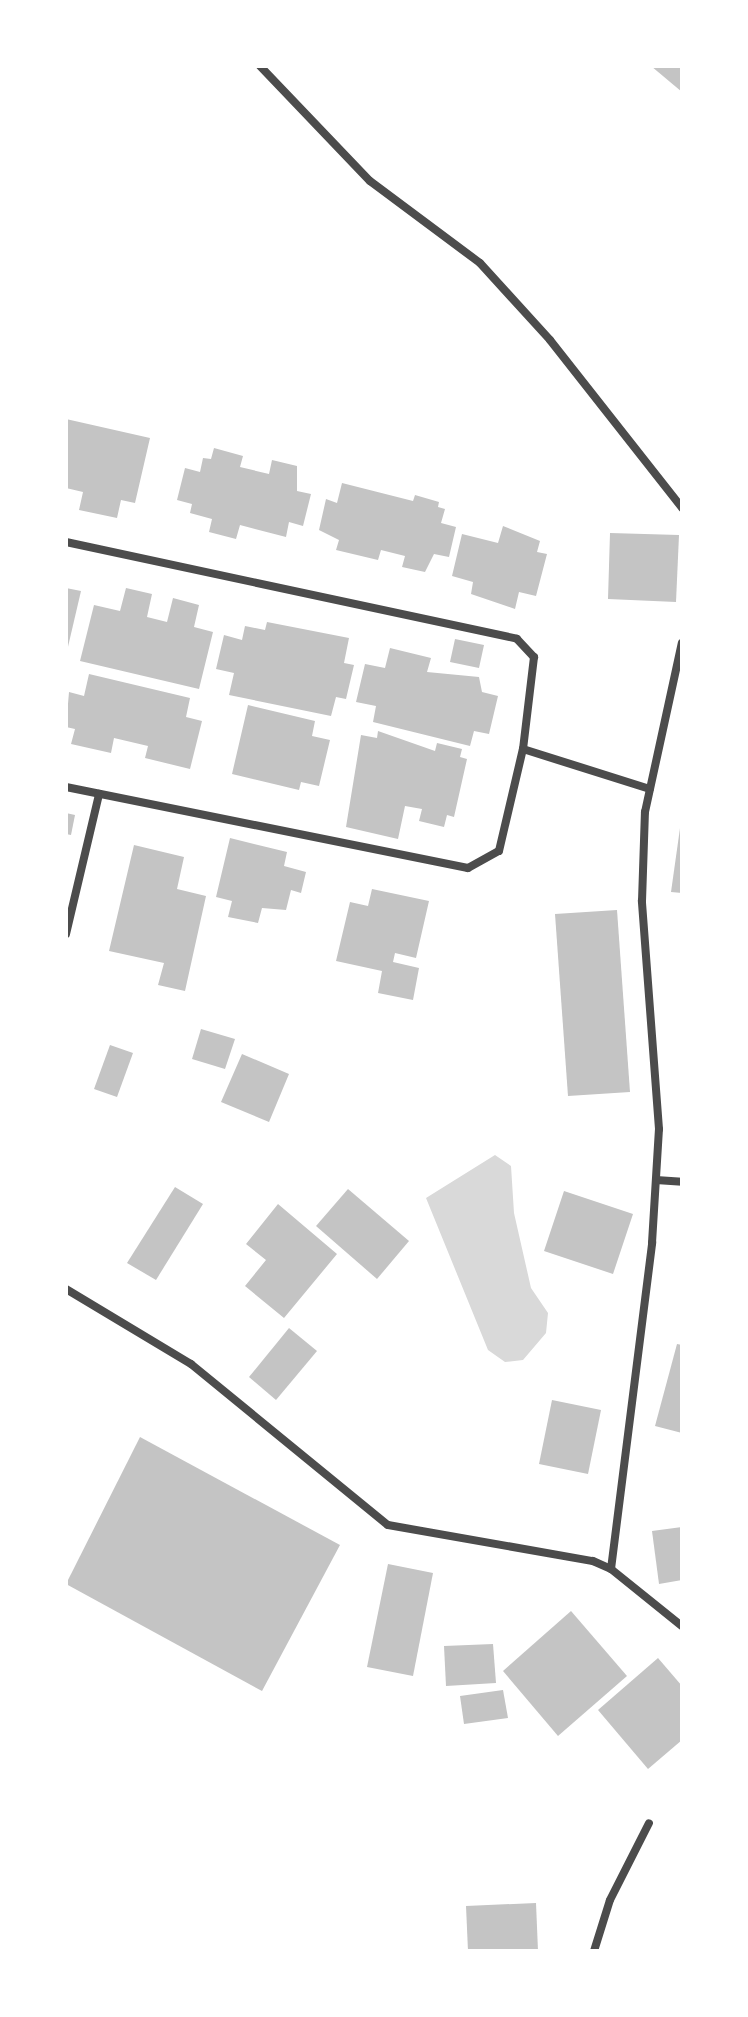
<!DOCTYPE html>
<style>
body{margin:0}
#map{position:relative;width:748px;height:2017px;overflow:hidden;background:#fff;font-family:Helvetica,sans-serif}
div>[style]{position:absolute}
.water>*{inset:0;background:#d9d9d9}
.building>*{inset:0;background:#c4c4c4}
.minor>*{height:8px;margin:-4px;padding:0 4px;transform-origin:4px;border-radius:4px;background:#4c4c4c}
span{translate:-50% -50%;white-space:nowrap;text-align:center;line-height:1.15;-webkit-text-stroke:8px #fff;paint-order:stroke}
.frame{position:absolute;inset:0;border:68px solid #fff;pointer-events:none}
</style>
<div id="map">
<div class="water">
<i style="clip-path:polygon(495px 1155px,511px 1166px,514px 1213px,531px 1288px,548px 1313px,546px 1333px,523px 1360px,505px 1362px,488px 1350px,426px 1198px)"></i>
</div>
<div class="building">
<i style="clip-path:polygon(651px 66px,682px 66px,682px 92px)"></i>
<i style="clip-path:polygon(66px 419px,150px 438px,135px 503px,121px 500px,117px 518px,79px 510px,83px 492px,66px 488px)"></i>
<i style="clip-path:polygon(214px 448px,243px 456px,240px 467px,269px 474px,272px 460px,297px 466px,297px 491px,311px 494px,303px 526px,289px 522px,286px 537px,240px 525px,236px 539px,209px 532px,212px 519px,190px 513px,192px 504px,177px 500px,185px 468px,200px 472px,203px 458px,211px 459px)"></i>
<i style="clip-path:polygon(342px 483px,413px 501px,415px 495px,439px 502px,438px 507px,445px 509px,441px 523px,456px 527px,449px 557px,434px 554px,425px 572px,402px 567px,405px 556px,381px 550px,378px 560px,336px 550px,339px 540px,319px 530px,326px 499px,337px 503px)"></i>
<i style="clip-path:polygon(503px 526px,540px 541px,537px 552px,547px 554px,536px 596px,519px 592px,515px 609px,471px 594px,473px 582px,452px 576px,462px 534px,498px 543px)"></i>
<i style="clip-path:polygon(610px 533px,679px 535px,676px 602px,608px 599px)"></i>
<i style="clip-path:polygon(66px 588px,81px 591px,67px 651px,66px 651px)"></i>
<i style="clip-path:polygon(126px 588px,152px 594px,147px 617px,167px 622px,173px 598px,199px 605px,194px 627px,213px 632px,199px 689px,80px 661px,94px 605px,120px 611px)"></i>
<i style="clip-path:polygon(267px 622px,349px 638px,344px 663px,354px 665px,346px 699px,336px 697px,331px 716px,229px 695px,234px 673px,216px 669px,224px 635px,242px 640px,245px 626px,265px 630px)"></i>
<i style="clip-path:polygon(455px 639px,484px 645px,479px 668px,450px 662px)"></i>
<i style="clip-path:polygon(390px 648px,431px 658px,427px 672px,479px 677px,482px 692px,498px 696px,489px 734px,474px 731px,470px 746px,373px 722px,376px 706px,356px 702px,365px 664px,385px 668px)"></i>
<i style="clip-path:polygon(89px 674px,190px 698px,186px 717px,202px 721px,190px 769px,145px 758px,148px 746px,114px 738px,111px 753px,71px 744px,75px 729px,66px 727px,69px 692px,84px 696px)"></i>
<i style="clip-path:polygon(248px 705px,315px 721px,312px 736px,330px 740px,319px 786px,301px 782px,299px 790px,232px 774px)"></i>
<i style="clip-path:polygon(378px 731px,435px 751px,437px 743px,462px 749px,460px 757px,467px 759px,454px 817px,447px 815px,444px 827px,419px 821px,422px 809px,405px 806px,398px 839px,346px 827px,361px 735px,377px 738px)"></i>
<i style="clip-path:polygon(66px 813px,75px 815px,71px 835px,66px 834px)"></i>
<i style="clip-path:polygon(682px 814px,682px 893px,671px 892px)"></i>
<i style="clip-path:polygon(230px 838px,287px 852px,284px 866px,306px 872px,301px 893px,291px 890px,286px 910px,262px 908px,258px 923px,228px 917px,232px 901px,216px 897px)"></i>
<i style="clip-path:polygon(134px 845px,184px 857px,177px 889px,206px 896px,185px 991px,158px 985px,164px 963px,109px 951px)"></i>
<i style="clip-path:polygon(372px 889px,429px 901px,416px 958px,395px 953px,393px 962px,419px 968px,413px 1000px,378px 993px,382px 971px,336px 961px,350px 902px,368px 906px)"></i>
<i style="clip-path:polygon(617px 910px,630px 1092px,568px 1096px,555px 914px)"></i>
<i style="clip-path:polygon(201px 1029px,235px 1039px,225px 1069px,192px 1059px)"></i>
<i style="clip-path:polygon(110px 1045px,133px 1053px,117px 1097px,94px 1089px)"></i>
<i style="clip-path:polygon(242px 1054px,289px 1074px,269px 1122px,221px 1102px)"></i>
<i style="clip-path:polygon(175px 1187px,203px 1204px,156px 1280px,127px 1263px)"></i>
<i style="clip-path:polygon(348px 1189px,409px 1241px,377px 1279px,316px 1226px)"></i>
<i style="clip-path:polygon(564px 1191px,633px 1214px,613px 1274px,544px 1251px)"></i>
<i style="clip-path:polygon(278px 1204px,337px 1254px,284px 1318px,245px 1286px,266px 1260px,246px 1244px)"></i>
<i style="clip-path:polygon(289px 1328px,317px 1351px,276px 1400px,249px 1377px)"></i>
<i style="clip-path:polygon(677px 1344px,682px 1345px,682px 1433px,655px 1426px)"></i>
<i style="clip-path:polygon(552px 1400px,601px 1410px,588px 1474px,539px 1464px)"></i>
<i style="clip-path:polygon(140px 1437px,340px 1545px,262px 1691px,66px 1584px)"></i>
<i style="clip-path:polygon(682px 1527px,682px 1580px,659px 1584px,652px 1531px)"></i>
<i style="clip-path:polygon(388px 1564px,433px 1573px,413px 1676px,367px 1667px)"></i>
<i style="clip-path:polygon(571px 1611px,627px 1676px,558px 1736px,503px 1671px)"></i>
<i style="clip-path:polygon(493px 1644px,496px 1683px,446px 1686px,444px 1646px)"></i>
<i style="clip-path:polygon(658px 1658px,682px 1686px,682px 1740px,648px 1769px,598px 1710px)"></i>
<i style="clip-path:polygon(503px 1690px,508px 1718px,464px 1724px,460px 1696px)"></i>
<i style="clip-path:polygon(536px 1903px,538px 1951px,468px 1951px,466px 1906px)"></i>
</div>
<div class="minor">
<i style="left:260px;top:66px;width:159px;rotate:46.3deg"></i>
<i style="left:370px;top:181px;width:137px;rotate:36.7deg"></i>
<i style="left:480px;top:263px;width:104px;rotate:47.7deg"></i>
<i style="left:550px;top:340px;width:214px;rotate:51.8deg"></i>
<i style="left:66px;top:542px;width:461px;rotate:12.1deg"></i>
<i style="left:517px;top:639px;width:25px;rotate:47deg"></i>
<i style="left:534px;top:657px;width:93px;rotate:96.8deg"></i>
<i style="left:523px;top:749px;width:133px;rotate:17.5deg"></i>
<i style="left:66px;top:787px;width:410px;rotate:11.4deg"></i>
<i style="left:468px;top:868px;width:35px;rotate:-29deg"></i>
<i style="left:499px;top:851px;width:105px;rotate:-76.8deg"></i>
<i style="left:66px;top:934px;width:144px;rotate:-76.7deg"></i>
<i style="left:656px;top:1180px;width:26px;rotate:4deg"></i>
<i style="left:66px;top:1289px;width:146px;rotate:31deg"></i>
<i style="left:191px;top:1364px;width:254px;rotate:39.3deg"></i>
<i style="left:388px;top:1525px;width:208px;rotate:10deg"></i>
<i style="left:593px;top:1561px;width:20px;rotate:24deg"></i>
<i style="left:611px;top:1569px;width:91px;rotate:38.8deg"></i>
<i style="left:611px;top:1569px;width:329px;rotate:-82.8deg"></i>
<i style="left:652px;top:1243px;width:114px;rotate:-86.5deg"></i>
<i style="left:659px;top:1129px;width:229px;rotate:-94.3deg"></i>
<i style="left:642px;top:901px;width:89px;rotate:-88.1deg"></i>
<i style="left:645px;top:812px;width:173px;rotate:-77.7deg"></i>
<i style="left:594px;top:1951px;width:53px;rotate:-72.6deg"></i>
<i style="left:610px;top:1900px;width:86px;rotate:-63.1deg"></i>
</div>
<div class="frame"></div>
</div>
